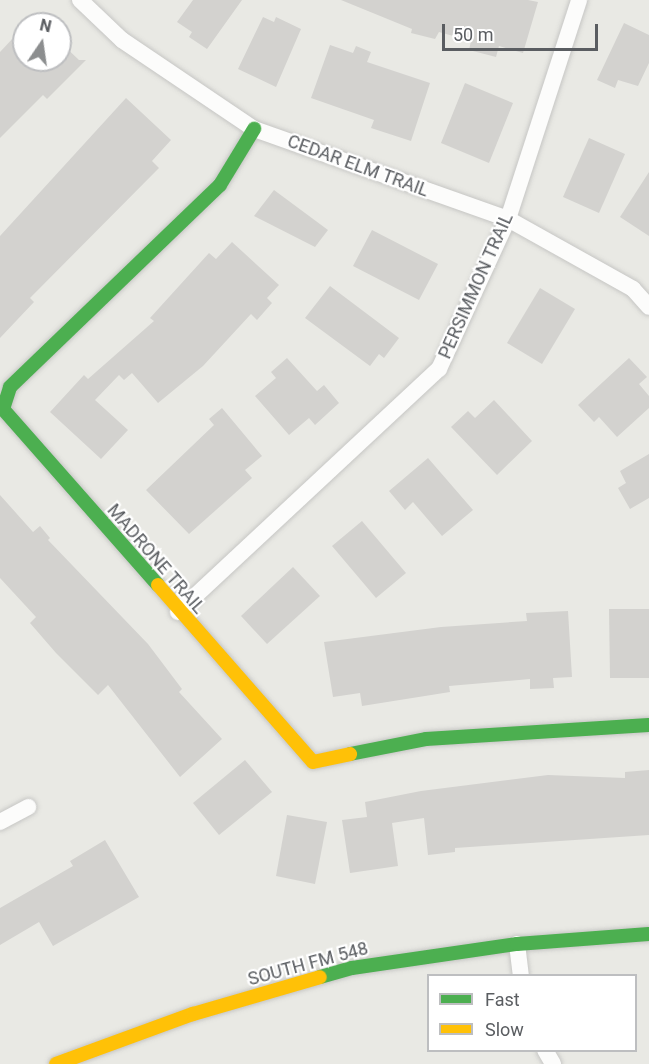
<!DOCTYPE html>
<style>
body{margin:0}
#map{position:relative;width:649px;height:1064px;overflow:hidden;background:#e9e9e4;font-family:Roboto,sans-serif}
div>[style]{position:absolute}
.building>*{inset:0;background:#d3d2cf}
.roads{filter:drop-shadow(0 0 2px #c6c6c4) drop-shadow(0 0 2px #c6c6c4)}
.street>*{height:16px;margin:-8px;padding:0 8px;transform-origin:8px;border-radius:8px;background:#fcfcfb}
.fast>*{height:14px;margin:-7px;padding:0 7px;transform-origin:7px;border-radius:7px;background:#4caf50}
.slow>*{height:14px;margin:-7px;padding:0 7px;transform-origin:7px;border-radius:7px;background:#ffc107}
span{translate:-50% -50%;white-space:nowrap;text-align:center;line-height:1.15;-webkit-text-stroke:4.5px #fff;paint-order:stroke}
.street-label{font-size:18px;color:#5a5d61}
.legend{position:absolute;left:427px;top:974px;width:210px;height:78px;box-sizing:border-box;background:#fff;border:2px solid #bdbec0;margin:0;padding:8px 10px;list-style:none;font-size:18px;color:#5a5d61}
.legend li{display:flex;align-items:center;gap:12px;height:30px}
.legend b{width:30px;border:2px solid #bdbec0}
.north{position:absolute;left:12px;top:12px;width:60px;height:60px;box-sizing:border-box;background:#fff;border:2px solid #bdbec0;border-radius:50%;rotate:13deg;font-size:16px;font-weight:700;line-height:24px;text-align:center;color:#5a5d61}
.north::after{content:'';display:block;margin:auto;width:21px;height:27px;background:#8c8e8f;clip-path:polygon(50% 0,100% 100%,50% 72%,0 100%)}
.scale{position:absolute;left:442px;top:24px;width:156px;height:27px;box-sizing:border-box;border:3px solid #5a5d61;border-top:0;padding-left:8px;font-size:18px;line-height:21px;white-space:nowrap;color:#5a5d61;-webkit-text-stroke:4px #fff;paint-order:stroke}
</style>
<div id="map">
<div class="building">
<i style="clip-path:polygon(193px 0,242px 0,207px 49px,189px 37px,192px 32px,177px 22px)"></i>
<i style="clip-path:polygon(341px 0,528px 0,538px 2px,523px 53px,499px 46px,496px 57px,469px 50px,471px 41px,439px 32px,435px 39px,411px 33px,412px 29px)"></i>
<i style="clip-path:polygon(263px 17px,274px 22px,276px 17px,301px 29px,276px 87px,238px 69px)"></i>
<i style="clip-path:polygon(624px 23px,649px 35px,649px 63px,638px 86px,618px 80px,615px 88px,597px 80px)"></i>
<i style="clip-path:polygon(15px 36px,24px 44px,24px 60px,60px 60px,60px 42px,79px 60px,86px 60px,47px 99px,43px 95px,0 138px,0 52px)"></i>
<i style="clip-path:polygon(330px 45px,353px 53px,356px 46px,371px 52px,367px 62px,430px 83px,411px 141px,371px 128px,374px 120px,311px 98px)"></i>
<i style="clip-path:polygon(465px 83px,513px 103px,489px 163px,441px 143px)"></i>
<i style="clip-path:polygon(126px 98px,171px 140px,152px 161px,159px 168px,30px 298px,34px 302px,0 338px,0 236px)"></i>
<i style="clip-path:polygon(589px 138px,625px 154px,599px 213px,563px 197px)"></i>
<i style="clip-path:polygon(649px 172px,649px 236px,620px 217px)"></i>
<i style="clip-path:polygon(274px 190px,328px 230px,315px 247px,254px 216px)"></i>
<i style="clip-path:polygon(372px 230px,438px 264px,419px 300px,353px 266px)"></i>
<i style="clip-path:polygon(232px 242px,279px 285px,267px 298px,272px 303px,257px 320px,251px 314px,203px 366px,158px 403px,132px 373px,124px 380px,119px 375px,95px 400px,128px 430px,101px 459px,50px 412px,84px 375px,88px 379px,154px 321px,150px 318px,209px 253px,216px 259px)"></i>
<i style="clip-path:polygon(330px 286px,399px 338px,384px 358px,379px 354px,370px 366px,305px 318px)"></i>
<i style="clip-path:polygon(540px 288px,575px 309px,542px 364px,507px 343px)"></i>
<i style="clip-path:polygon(287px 358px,317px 391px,324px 385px,339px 403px,315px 425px,309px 418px,289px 435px,255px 396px,276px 378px,271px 372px)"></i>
<i style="clip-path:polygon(629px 358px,647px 377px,639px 384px,649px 396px,649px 408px,617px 437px,599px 417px,594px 422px,578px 405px)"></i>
<i style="clip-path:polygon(494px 400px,532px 441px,497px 475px,451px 427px,468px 411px,475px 418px)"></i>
<i style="clip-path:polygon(222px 408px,262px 456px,245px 470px,252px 478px,189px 534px,146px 490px,214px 425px,209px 419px)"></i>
<i style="clip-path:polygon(649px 454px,649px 498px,630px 509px,618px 488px,626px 483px,620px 471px)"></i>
<i style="clip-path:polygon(428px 458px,473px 510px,442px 536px,413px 502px,405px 510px,389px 491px)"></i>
<i style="clip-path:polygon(0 495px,33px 532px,40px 526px,50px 538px,48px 540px,148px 644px,182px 689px,179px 692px,222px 739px,180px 777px,108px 685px,98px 695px,56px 653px,30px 623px,36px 617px,0 578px)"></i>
<i style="clip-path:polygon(362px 521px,406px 573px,376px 598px,332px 546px)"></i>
<i style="clip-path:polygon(293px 567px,320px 596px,267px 644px,241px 616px)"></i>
<i style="clip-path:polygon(609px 609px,649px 609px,649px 678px,610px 678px)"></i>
<i style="clip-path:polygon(568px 611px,572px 677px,553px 678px,554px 688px,530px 689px,530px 679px,449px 686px,450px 692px,362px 706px,360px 693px,333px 697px,324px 642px,441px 627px,527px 621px,526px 613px)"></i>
<i style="clip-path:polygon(245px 760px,272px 792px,219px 835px,193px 803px)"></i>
<i style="clip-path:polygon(649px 770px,649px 835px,455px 848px,455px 852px,428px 855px,424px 818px,392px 823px,398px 866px,350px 873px,342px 820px,367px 817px,365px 802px,421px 791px,548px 775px,625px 778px,625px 772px)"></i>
<i style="clip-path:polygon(287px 815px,327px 822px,315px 884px,276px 876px)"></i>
<i style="clip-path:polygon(105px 840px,139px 897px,53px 946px,39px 922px,0 945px,0 908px,73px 866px,70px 861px)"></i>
</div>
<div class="roads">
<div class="street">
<i style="left:80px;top:0;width:58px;rotate:43.6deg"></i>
<i style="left:122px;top:40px;width:159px;rotate:34deg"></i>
<i style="left:254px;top:129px;width:269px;rotate:19.5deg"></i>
<i style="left:508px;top:219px;width:143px;rotate:29.2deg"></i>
<i style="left:633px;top:289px;width:24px;rotate:48deg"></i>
<i style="left:178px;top:612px;width:357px;rotate:-43deg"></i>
<i style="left:439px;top:369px;width:165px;rotate:-65.3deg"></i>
<i style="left:508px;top:219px;width:230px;rotate:-72deg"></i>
<i style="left:0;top:822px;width:32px;rotate:-28deg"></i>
<i style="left:517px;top:944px;width:32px;rotate:83deg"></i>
<i style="left:545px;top:1050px;width:16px;rotate:60deg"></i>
</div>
<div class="fast">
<i style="left:158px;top:585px;width:235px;rotate:-131.4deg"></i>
<i style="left:3px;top:409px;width:23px;rotate:-72deg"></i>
<i style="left:10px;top:387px;width:291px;rotate:-43.9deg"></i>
<i style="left:220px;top:185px;width:66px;rotate:-58.7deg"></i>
<i style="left:350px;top:754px;width:77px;rotate:-11.2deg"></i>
<i style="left:426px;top:739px;width:223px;rotate:-3.6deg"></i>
<i style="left:320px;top:977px;width:33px;rotate:-16deg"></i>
<i style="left:352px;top:968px;width:167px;rotate:-8.3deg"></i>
<i style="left:517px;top:944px;width:132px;rotate:-4.3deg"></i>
</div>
<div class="slow">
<i style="left:158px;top:585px;width:235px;rotate:48.8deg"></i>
<i style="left:313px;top:762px;width:38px;rotate:-12deg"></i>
<i style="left:56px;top:1064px;width:146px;rotate:-20.1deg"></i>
<i style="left:193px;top:1014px;width:132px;rotate:-16.2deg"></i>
</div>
</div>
<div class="street-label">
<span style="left:358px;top:166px;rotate:20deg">CEDAR ELM TRAIL</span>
<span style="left:476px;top:286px;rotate:-66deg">PERSIMMON TRAIL</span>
<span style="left:156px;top:559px;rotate:49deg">MADRONE TRAIL</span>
<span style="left:308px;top:964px;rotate:-15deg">SOUTH FM 548</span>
</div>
<ul class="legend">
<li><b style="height:8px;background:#4caf50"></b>Fast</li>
<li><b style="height:8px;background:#ffc107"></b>Slow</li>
</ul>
<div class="north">N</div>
<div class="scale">50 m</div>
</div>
